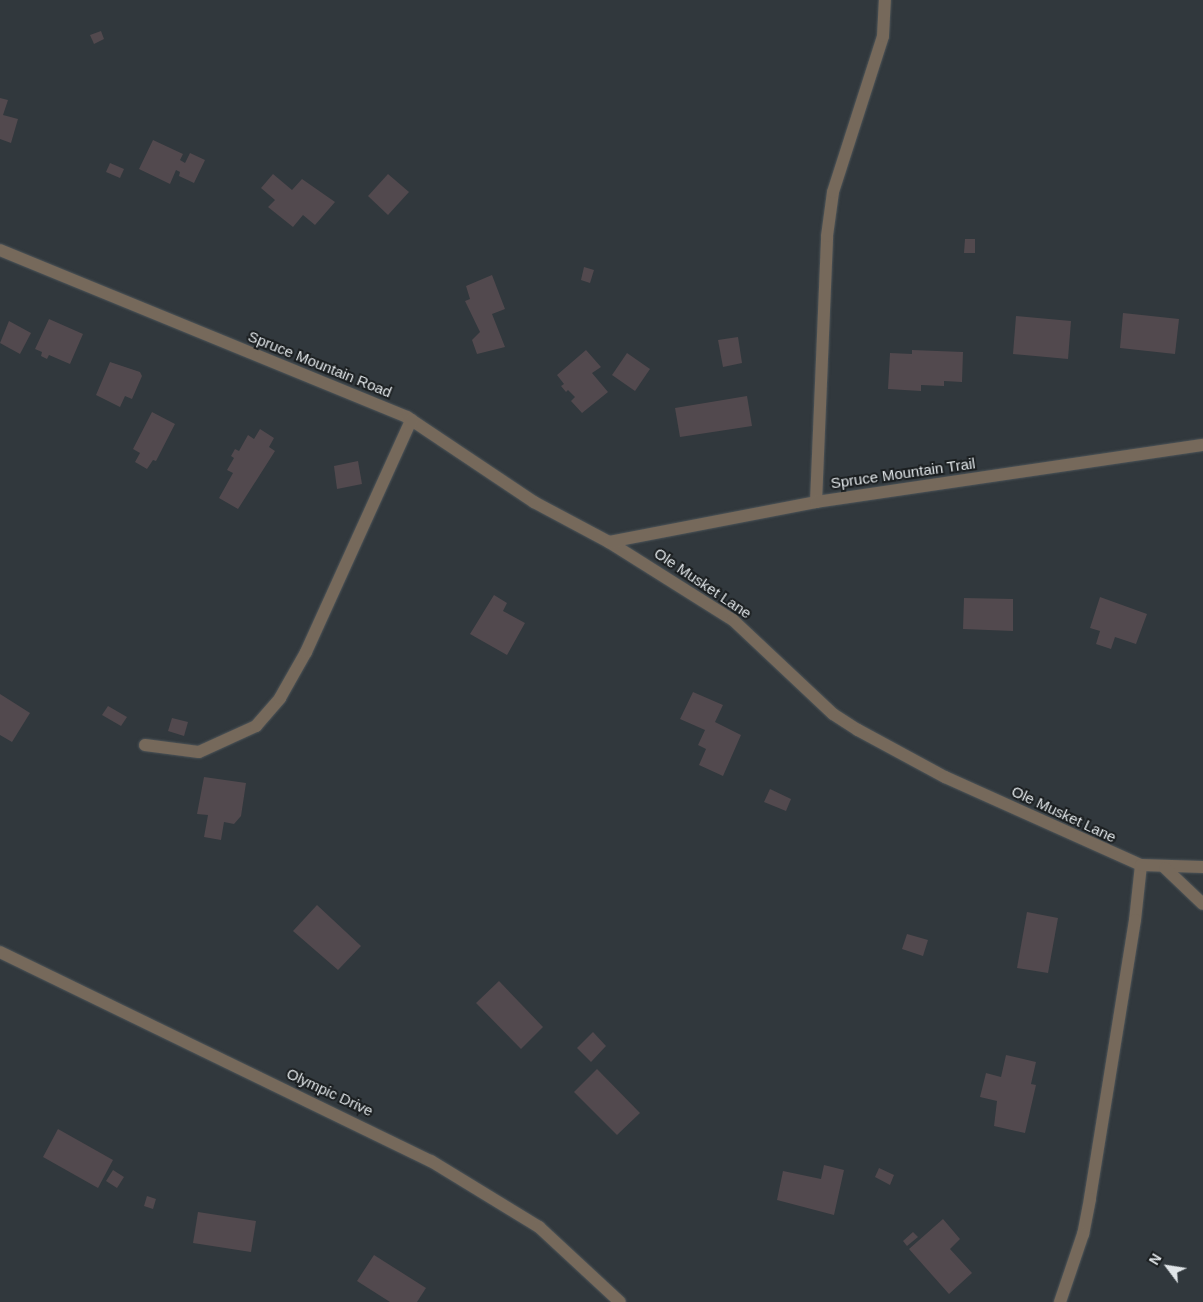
<!DOCTYPE html>
<style>
body{margin:0}
#map{position:relative;width:1203px;height:1302px;overflow:hidden;background:#31383d;font-family:Helvetica,sans-serif}
div>[style]{position:absolute}
.building>*{inset:0;background:#52494e}
.roads{filter:drop-shadow(0 0 1px #4d5458) drop-shadow(0 0 1px #4d5458)}
.minor>*{height:12px;margin:-6px;padding:0 6px;transform-origin:6px;border-radius:6px;background:#76695b}
span{translate:-50% -50%;white-space:nowrap;text-align:center;line-height:1.15;-webkit-text-stroke:4px #1b1f21;paint-order:stroke}
.street-label{font-size:15px;color:#e0e5e8}
.north{position:absolute;left:1143px;top:1242px;width:50px;height:50px;-webkit-text-stroke:4px #1b1f21;paint-order:stroke;rotate:301deg;font-size:14px;font-weight:700;line-height:20px;text-align:center;color:#e0e5e8}
.north::after{content:'';display:block;margin:auto;width:18px;height:22px;background:#e0e5e8;clip-path:polygon(50% 0,100% 100%,50% 72%,0 100%)}
</style>
<div id="map">
<div class="building">
<i style="clip-path:polygon(101px 31px,104px 39px,94px 44px,90px 35px)"></i>
<i style="clip-path:polygon(0 98px,8px 100px,3px 115px,18px 119px,11px 143px,0 139px)"></i>
<i style="clip-path:polygon(153px 140px,183px 154px,180px 160px,185px 163px,190px 153px,205px 160px,194px 183px,179px 176px,180px 172px,176px 170px,170px 184px,139px 169px)"></i>
<i style="clip-path:polygon(110px 163px,124px 169px,120px 178px,106px 172px)"></i>
<i style="clip-path:polygon(273px 174px,292px 190px,302px 179px,335px 202px,315px 225px,303px 215px,293px 227px,268px 207px,275px 200px,261px 188px)"></i>
<i style="clip-path:polygon(388px 174px,409px 192px,388px 215px,368px 196px)"></i>
<i style="clip-path:polygon(965px 239px,975px 239px,975px 253px,964px 253px)"></i>
<i style="clip-path:polygon(584px 267px,594px 270px,590px 283px,581px 280px)"></i>
<i style="clip-path:polygon(492px 275px,505px 309px,492px 314px,505px 347px,477px 354px,472px 340px,480px 332px,465px 301px,470px 299px,466px 286px)"></i>
<i style="clip-path:polygon(1123px 313px,1179px 319px,1175px 354px,1120px 348px)"></i>
<i style="clip-path:polygon(1016px 316px,1071px 321px,1068px 359px,1013px 354px)"></i>
<i style="clip-path:polygon(49px 319px,83px 334px,70px 364px,49px 355px,47px 359px,41px 356px,42px 352px,35px 349px)"></i>
<i style="clip-path:polygon(9px 321px,31px 333px,20px 354px,0 343px)"></i>
<i style="clip-path:polygon(738px 337px,742px 363px,723px 367px,718px 340px)"></i>
<i style="clip-path:polygon(586px 350px,601px 367px,592px 373px,608px 392px,582px 413px,571px 401px,575px 397px,568px 390px,566px 392px,561px 386px,564px 384px,557px 375px)"></i>
<i style="clip-path:polygon(912px 350px,963px 352px,962px 382px,944px 381px,944px 386px,921px 385px,921px 391px,888px 389px,890px 353px,912px 354px)"></i>
<i style="clip-path:polygon(627px 353px,650px 369px,635px 391px,612px 375px)"></i>
<i style="clip-path:polygon(110px 362px,140px 372px,142px 376px,132px 399px,125px 396px,120px 407px,96px 395px)"></i>
<i style="clip-path:polygon(747px 396px,752px 426px,680px 437px,675px 408px)"></i>
<i style="clip-path:polygon(152px 412px,175px 424px,156px 461px,153px 460px,147px 469px,135px 462px,140px 453px,133px 449px)"></i>
<i style="clip-path:polygon(260px 429px,274px 438px,269px 447px,275px 451px,238px 509px,219px 498px,233px 473px,227px 470px,234px 458px,231px 456px,235px 449px,239px 451px,248px 435px,254px 439px)"></i>
<i style="clip-path:polygon(358px 461px,362px 484px,337px 489px,334px 466px)"></i>
<i style="clip-path:polygon(494px 595px,507px 603px,503px 611px,525px 623px,507px 655px,470px 634px)"></i>
<i style="clip-path:polygon(1100px 597px,1147px 614px,1136px 644px,1115px 637px,1111px 649px,1096px 644px,1100px 631px,1090px 628px)"></i>
<i style="clip-path:polygon(964px 598px,1013px 599px,1013px 631px,963px 629px)"></i>
<i style="clip-path:polygon(693px 692px,723px 705px,715px 722px,741px 735px,723px 776px,699px 765px,706px 749px,698px 745px,705px 730px,680px 719px)"></i>
<i style="clip-path:polygon(0 694px,30px 713px,12px 742px,0 735px)"></i>
<i style="clip-path:polygon(108px 706px,127px 717px,121px 726px,102px 715px)"></i>
<i style="clip-path:polygon(172px 718px,188px 722px,184px 736px,168px 731px)"></i>
<i style="clip-path:polygon(204px 777px,246px 783px,241px 816px,234px 824px,224px 822px,221px 840px,204px 837px,208px 815px,197px 814px)"></i>
<i style="clip-path:polygon(770px 789px,791px 799px,786px 811px,764px 802px)"></i>
<i style="clip-path:polygon(317px 905px,361px 946px,338px 970px,293px 931px)"></i>
<i style="clip-path:polygon(1027px 912px,1058px 918px,1048px 973px,1017px 968px)"></i>
<i style="clip-path:polygon(907px 934px,928px 940px,923px 956px,902px 949px)"></i>
<i style="clip-path:polygon(499px 981px,543px 1027px,521px 1049px,476px 1003px)"></i>
<i style="clip-path:polygon(593px 1032px,606px 1046px,591px 1062px,577px 1048px)"></i>
<i style="clip-path:polygon(1006px 1055px,1036px 1062px,1031px 1084px,1036px 1085px,1025px 1133px,994px 1126px,997px 1101px,980px 1097px,986px 1073px,1001px 1077px)"></i>
<i style="clip-path:polygon(597px 1069px,640px 1113px,617px 1135px,574px 1092px)"></i>
<i style="clip-path:polygon(58px 1129px,113px 1160px,98px 1188px,43px 1157px)"></i>
<i style="clip-path:polygon(824px 1165px,844px 1170px,834px 1215px,777px 1200px,783px 1171px,821px 1179px)"></i>
<i style="clip-path:polygon(879px 1168px,894px 1175px,890px 1185px,875px 1177px)"></i>
<i style="clip-path:polygon(113px 1170px,124px 1177px,117px 1188px,106px 1181px)"></i>
<i style="clip-path:polygon(147px 1196px,156px 1199px,153px 1209px,144px 1206px)"></i>
<i style="clip-path:polygon(198px 1212px,256px 1221px,251px 1252px,193px 1243px)"></i>
<i style="clip-path:polygon(943px 1219px,960px 1239px,950px 1249px,972px 1273px,949px 1294px,909px 1249px)"></i>
<i style="clip-path:polygon(913px 1232px,918px 1237px,907px 1246px,903px 1241px)"></i>
<i style="clip-path:polygon(374px 1255px,426px 1288px,417px 1302px,390px 1302px,357px 1281px)"></i>
</div>
<div class="roads">
<div class="minor">
<i style="left:0;top:250px;width:440px;rotate:22.3deg"></i>
<i style="left:407px;top:417px;width:153px;rotate:33.8deg"></i>
<i style="left:534px;top:502px;width:85px;rotate:28.1deg"></i>
<i style="left:609px;top:542px;width:146px;rotate:32.2deg"></i>
<i style="left:733px;top:620px;width:137px;rotate:43.2deg"></i>
<i style="left:833px;top:714px;width:30px;rotate:33deg"></i>
<i style="left:858px;top:730px;width:99px;rotate:28.4deg"></i>
<i style="left:945px;top:777px;width:215px;rotate:24.2deg"></i>
<i style="left:1141px;top:865px;width:55px;rotate:96.2deg"></i>
<i style="left:1135px;top:920px;width:283px;rotate:99.2deg"></i>
<i style="left:1090px;top:1199px;width:36px;rotate:101deg"></i>
<i style="left:1083px;top:1234px;width:72px;rotate:108.7deg"></i>
<i style="left:816px;top:502px;width:266px;rotate:-87.6deg"></i>
<i style="left:827px;top:236px;width:44px;rotate:-82.2deg"></i>
<i style="left:833px;top:192px;width:164px;rotate:-72.2deg"></i>
<i style="left:883px;top:36px;width:36px;rotate:-87deg"></i>
<i style="left:609px;top:542px;width:211px;rotate:-10.9deg"></i>
<i style="left:816px;top:502px;width:391px;rotate:-8.4deg"></i>
<i style="left:145px;top:745px;width:54px;rotate:7.4deg"></i>
<i style="left:199px;top:752px;width:63px;rotate:-24.5deg"></i>
<i style="left:256px;top:726px;width:37px;rotate:-49deg"></i>
<i style="left:280px;top:698px;width:53px;rotate:-60.5deg"></i>
<i style="left:306px;top:652px;width:255px;rotate:-65.6deg"></i>
<i style="left:1141px;top:865px;width:62px;rotate:1.8deg"></i>
<i style="left:1165px;top:868px;width:52px;rotate:43.5deg"></i>
<i style="left:0;top:952px;width:479px;rotate:25.9deg"></i>
<i style="left:431px;top:1161px;width:127px;rotate:31.4deg"></i>
<i style="left:539px;top:1227px;width:110px;rotate:42.8deg"></i>
</div>
</div>
<div class="street-label">
<span style="left:320px;top:364px;rotate:22deg">Spruce Mountain Road</span>
<span style="left:903px;top:473px;rotate:-8deg">Spruce Mountain Trail</span>
<span style="left:703px;top:583px;rotate:34deg">Ole Musket Lane</span>
<span style="left:1064px;top:814px;rotate:25deg">Ole Musket Lane</span>
<span style="left:330px;top:1092px;rotate:25deg">Olympic Drive</span>
</div>
<div class="north">N</div>
</div>
